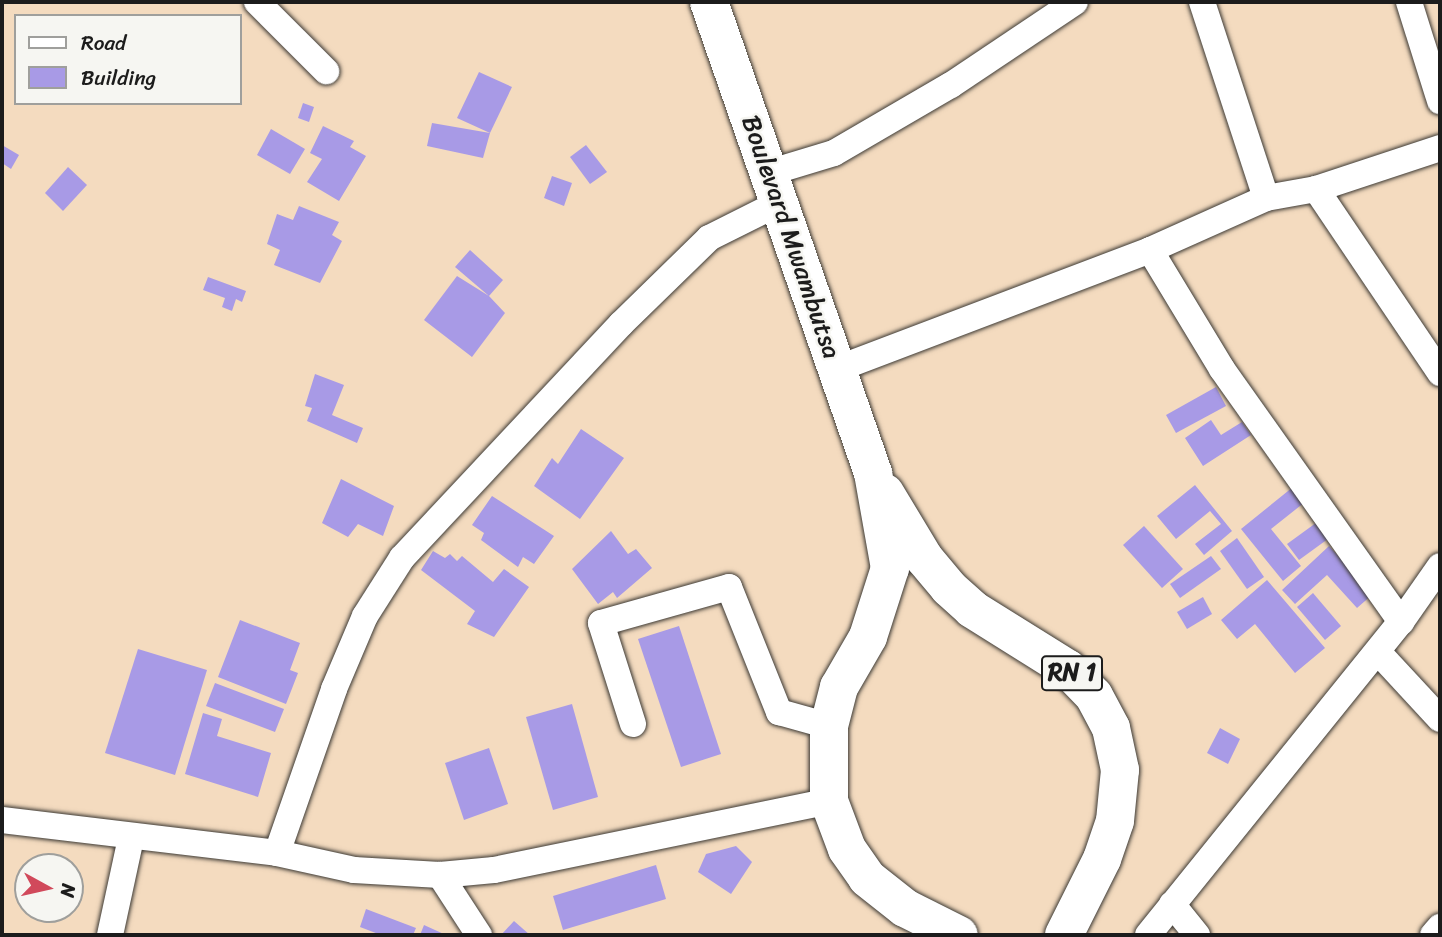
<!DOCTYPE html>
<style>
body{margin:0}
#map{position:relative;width:1442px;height:937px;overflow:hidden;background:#f4dbbf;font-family:Sriracha,sans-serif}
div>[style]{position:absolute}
.building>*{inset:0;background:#a89ae6}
.roads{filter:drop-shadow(0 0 2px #3c3934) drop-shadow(0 0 2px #3c3934)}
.street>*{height:26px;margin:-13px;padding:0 13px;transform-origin:13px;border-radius:13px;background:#fff}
.highway>*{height:38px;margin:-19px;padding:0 19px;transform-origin:19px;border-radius:19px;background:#fff}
span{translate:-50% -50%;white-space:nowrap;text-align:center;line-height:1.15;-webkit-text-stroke:5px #f6f6f2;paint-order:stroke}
.shield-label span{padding:2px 5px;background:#f6f6f2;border:2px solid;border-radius:5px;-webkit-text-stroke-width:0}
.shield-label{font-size:24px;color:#1c1c1c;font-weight:700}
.street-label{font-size:26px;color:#1c1c1c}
.frame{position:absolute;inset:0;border:4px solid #1c1c1c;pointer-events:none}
.legend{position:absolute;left:14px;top:14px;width:228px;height:91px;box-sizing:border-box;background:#f6f6f2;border:2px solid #9f9f9c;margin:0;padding:9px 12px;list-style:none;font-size:21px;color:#1c1c1c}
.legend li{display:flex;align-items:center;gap:14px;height:35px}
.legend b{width:35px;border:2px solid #9f9f9c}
.north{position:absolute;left:14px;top:853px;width:70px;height:70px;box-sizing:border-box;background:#f6f6f2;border:2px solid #9f9f9c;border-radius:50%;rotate:98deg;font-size:19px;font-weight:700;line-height:28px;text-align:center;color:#1c1c1c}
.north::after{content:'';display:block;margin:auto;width:24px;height:32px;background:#d1495b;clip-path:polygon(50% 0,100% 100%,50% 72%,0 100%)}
</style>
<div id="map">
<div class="building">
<i style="clip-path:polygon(479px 72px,512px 87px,490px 133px,457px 118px)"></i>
<i style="clip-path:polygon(303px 103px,314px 107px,309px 122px,298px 118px)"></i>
<i style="clip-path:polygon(432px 123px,490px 133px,483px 158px,427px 146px)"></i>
<i style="clip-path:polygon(323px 126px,354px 141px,350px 147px,366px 156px,339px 201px,307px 182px,322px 159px,310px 153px)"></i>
<i style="clip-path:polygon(271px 129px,305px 149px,290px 174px,257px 155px)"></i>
<i style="clip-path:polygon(2px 145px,19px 155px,11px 169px,2px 163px)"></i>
<i style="clip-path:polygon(586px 145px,607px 172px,590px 184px,570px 157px)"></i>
<i style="clip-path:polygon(68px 167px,87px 185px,63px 211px,45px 193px)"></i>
<i style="clip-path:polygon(552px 176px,572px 183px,564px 206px,544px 198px)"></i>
<i style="clip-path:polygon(299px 206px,339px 222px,332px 235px,342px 241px,320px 283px,274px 265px,280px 250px,267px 244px,277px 214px,293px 220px)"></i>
<i style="clip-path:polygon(470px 250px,503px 280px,489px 296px,505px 313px,472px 357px,424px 320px,457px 276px,489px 296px,455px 267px)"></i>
<i style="clip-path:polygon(208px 277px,246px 291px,242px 302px,236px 299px,232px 311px,222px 307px,225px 298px,203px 290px)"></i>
<i style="clip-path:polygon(315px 374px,344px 385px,332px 415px,363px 428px,357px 443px,307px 421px,312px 408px,305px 406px)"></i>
<i style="clip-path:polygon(1216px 387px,1226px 406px,1176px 433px,1166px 415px)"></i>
<i style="clip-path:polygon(1211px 420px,1221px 435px,1242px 422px,1251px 435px,1203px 466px,1185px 438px)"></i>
<i style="clip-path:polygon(581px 429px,624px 458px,580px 519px,534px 486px,552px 458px,558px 464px)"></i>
<i style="clip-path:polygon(341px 479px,394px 506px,383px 536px,358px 524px,348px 537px,322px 523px)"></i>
<i style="clip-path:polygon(1195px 485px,1232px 531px,1204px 555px,1195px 544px,1221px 524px,1210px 511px,1176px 539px,1157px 516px)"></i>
<i style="clip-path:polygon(1293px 487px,1305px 502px,1271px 529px,1301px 566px,1283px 581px,1241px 529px)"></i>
<i style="clip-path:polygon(492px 496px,554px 536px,534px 564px,523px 557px,518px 567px,481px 540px,484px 533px,472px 525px)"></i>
<i style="clip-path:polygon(1320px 520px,1332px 536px,1299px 560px,1287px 544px)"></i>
<i style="clip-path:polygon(1144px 526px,1183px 569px,1162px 588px,1123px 545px)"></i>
<i style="clip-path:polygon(611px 531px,628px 554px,636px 549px,652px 568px,617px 598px,613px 592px,598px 604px,572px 569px)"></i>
<i style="clip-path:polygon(1237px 538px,1264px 577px,1247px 589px,1220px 551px)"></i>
<i style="clip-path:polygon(1329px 546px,1373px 594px,1357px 608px,1327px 575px,1295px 604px,1282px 590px)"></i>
<i style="clip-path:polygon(433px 551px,445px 558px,450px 554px,457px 561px,462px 556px,493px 582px,504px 569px,529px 587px,494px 637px,467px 624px,475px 611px,421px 570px)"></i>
<i style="clip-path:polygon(1211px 556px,1221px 569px,1180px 598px,1170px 584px)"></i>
<i style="clip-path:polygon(1267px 580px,1325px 648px,1295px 673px,1255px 624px,1237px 639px,1221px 620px)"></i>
<i style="clip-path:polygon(1313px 593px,1341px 626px,1325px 640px,1297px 607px)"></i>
<i style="clip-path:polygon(1203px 597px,1212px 614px,1187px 629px,1177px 612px)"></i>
<i style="clip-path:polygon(240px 620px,300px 643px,290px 670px,298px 673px,286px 704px,218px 677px)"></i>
<i style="clip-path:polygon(679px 626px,721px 754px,681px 767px,638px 639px)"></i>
<i style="clip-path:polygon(138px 649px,207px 670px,175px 775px,105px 753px)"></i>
<i style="clip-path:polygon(215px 683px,284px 709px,275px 732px,206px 706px)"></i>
<i style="clip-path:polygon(572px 704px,598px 797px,553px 810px,526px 717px)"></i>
<i style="clip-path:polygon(203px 713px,222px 719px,217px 736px,271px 753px,258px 797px,185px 774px)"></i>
<i style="clip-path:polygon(1220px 728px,1240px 739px,1228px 764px,1207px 753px)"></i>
<i style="clip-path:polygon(489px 748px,508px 804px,464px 820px,445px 763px)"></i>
<i style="clip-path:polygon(736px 846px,752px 862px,731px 894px,698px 872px,706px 854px)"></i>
<i style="clip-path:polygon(656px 865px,666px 899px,563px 930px,553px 896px)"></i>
<i style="clip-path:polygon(366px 909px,416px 928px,413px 935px,381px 935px,360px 927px)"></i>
<i style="clip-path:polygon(514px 921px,530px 935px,501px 935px)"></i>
<i style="clip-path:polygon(424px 925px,446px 935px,420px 935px)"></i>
</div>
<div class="roads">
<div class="street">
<i style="left:257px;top:2px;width:98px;rotate:45deg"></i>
<i style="left:1202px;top:2px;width:206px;rotate:71.9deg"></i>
<i style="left:1409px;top:2px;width:104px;rotate:72.6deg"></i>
<i style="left:768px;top:173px;width:69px;rotate:-16.9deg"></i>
<i style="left:834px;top:153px;width:135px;rotate:-30.2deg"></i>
<i style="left:951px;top:85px;width:149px;rotate:-33.8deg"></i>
<i style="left:1316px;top:189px;width:222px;rotate:56deg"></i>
<i style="left:1150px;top:250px;width:139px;rotate:58.8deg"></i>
<i style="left:1222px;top:369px;width:310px;rotate:54.7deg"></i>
<i style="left:837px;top:369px;width:335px;rotate:-20.8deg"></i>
<i style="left:1150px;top:250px;width:127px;rotate:-24.1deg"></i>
<i style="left:1266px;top:198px;width:51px;rotate:-10.2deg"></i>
<i style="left:1316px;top:189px;width:131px;rotate:-18.3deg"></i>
<i style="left:1378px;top:652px;width:91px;rotate:47.2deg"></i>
<i style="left:633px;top:724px;width:106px;rotate:-107.6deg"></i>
<i style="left:601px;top:623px;width:133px;rotate:-15.7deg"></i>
<i style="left:729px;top:587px;width:135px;rotate:68.2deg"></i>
<i style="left:779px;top:712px;width:52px;rotate:15.6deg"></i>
<i style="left:2px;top:820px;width:277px;rotate:6.8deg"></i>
<i style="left:277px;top:853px;width:79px;rotate:12.4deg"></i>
<i style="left:354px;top:870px;width:86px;rotate:3.3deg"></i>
<i style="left:440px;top:875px;width:54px;rotate:-5.3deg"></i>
<i style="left:494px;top:870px;width:342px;rotate:-11.6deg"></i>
<i style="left:277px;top:853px;width:174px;rotate:-70.8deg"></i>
<i style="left:334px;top:689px;width:79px;rotate:-67deg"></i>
<i style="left:365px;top:616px;width:69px;rotate:-57.5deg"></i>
<i style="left:402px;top:558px;width:320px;rotate:-46.9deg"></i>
<i style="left:621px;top:324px;width:123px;rotate:-44.3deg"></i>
<i style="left:709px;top:238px;width:78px;rotate:-26.6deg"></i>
<i style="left:440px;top:875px;width:72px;rotate:57deg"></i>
<i style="left:1172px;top:904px;width:40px;rotate:51deg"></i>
<i style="left:110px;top:935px;width:99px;rotate:-77.8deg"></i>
<i style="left:1148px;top:935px;width:402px;rotate:-51.1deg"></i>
<i style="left:1401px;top:622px;width:68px;rotate:-55.1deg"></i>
<i style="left:1433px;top:935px;width:11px;rotate:-49deg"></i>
</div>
<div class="highway">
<i style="left:709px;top:2px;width:499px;rotate:70.8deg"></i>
<i style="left:873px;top:473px;width:97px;rotate:79.9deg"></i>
<i style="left:890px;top:568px;width:72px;rotate:107.7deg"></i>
<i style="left:868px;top:637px;width:58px;rotate:120.1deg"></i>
<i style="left:839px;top:687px;width:40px;rotate:104.4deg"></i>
<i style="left:829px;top:726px;width:75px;rotate:90deg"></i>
<i style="left:829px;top:801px;width:51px;rotate:69.4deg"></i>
<i style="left:847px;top:849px;width:35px;rotate:55deg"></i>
<i style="left:867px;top:878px;width:48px;rotate:38.3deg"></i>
<i style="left:905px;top:908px;width:60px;rotate:26.6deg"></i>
<i style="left:885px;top:493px;width:76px;rotate:59deg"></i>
<i style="left:924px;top:558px;width:39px;rotate:50deg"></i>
<i style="left:949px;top:588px;width:31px;rotate:42deg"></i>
<i style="left:972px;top:609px;width:113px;rotate:32deg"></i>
<i style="left:1068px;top:669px;width:37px;rotate:46deg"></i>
<i style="left:1094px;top:696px;width:36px;rotate:62deg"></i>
<i style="left:1111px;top:728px;width:43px;rotate:77.9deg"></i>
<i style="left:1120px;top:770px;width:51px;rotate:95.6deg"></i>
<i style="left:1115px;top:821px;width:40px;rotate:108.9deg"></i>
<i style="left:1102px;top:859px;width:85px;rotate:116.6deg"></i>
</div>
</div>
<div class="shield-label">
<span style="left:1072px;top:673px">RN 1</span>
</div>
<div class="street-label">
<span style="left:791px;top:237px;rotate:71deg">Boulevard Mwambutsa</span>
</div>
<div class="frame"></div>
<ul class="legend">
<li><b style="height:9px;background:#fff"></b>Road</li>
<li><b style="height:19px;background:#a89ae6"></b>Building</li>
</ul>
<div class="north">N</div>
</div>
